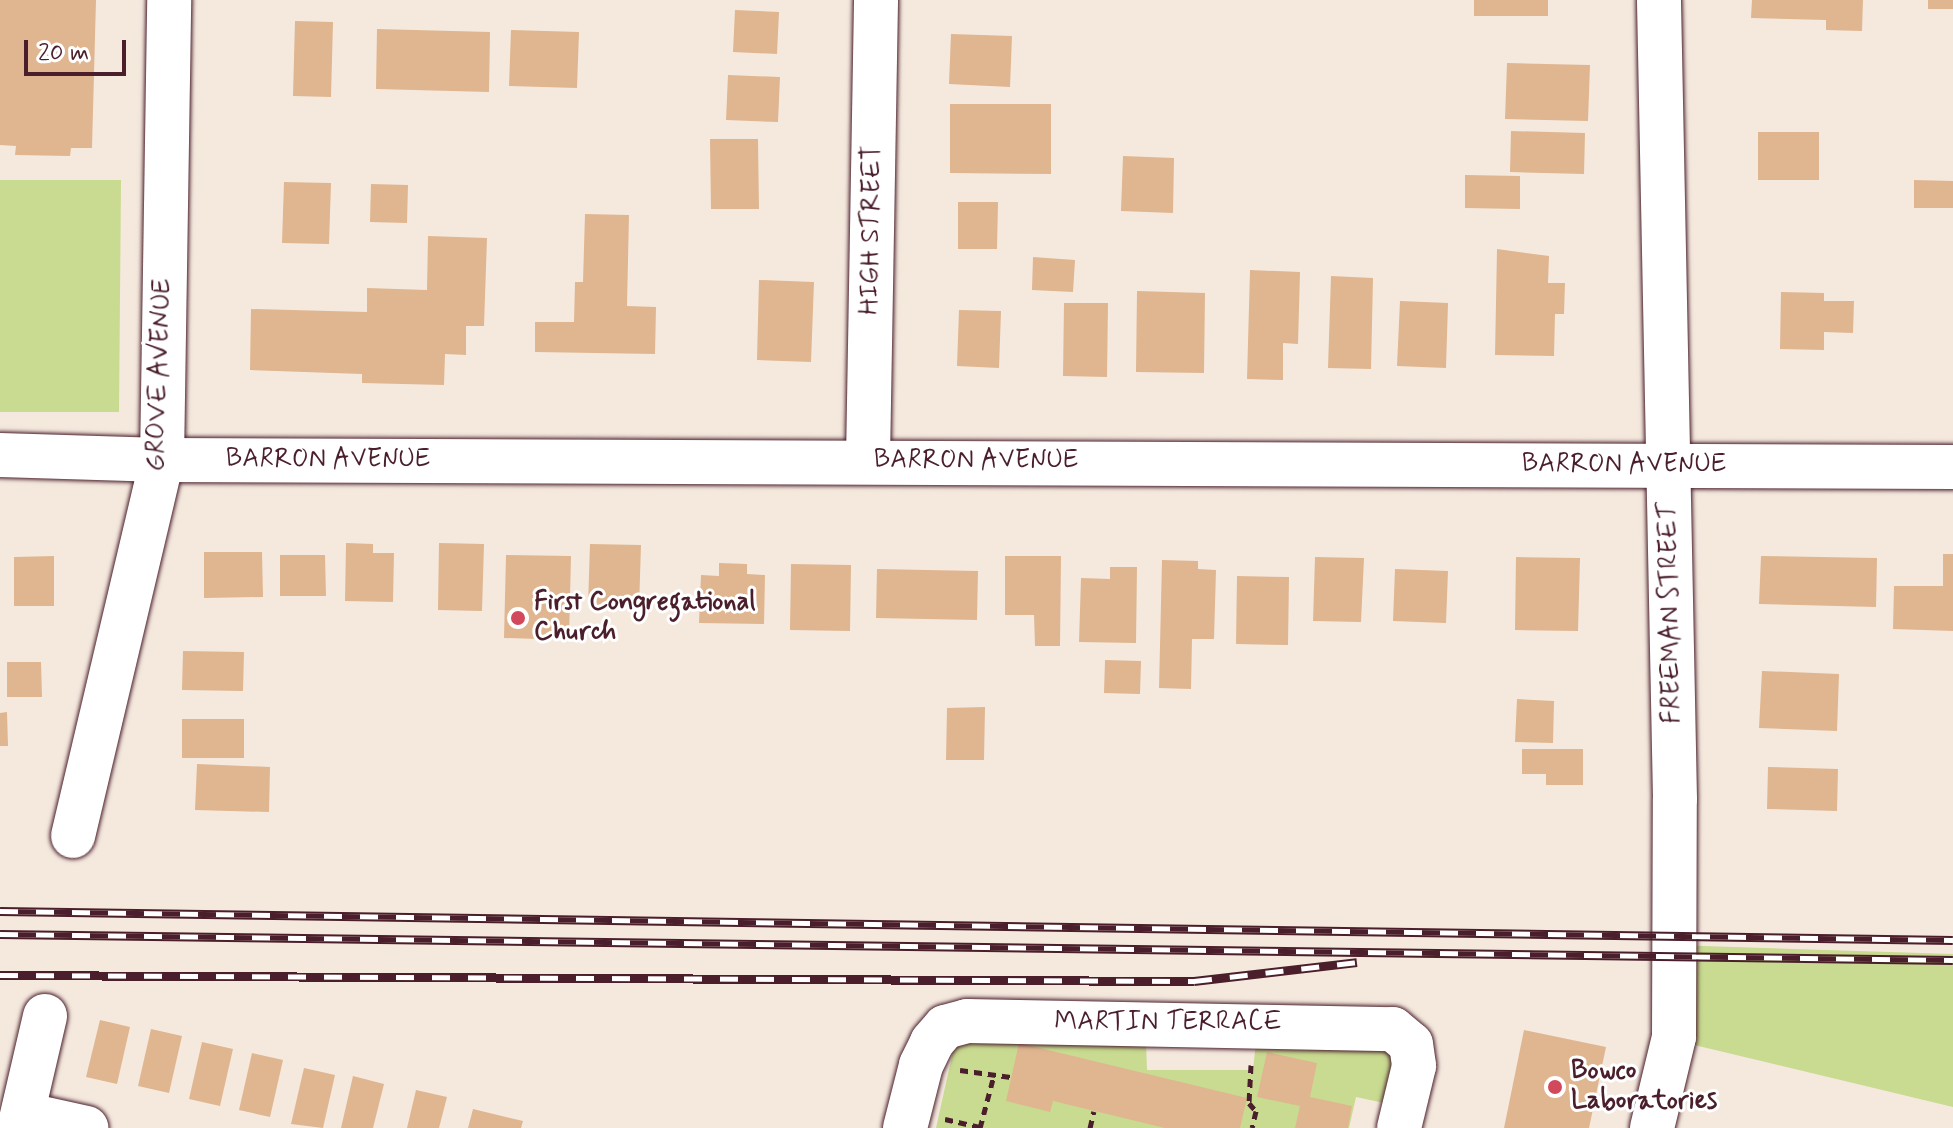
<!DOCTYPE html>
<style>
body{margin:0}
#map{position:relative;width:1953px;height:1128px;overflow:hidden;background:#f5e9de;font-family:Mynerve,sans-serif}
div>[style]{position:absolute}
.green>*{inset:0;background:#c8db90}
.building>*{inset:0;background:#dfb690}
.path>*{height:5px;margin-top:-2.5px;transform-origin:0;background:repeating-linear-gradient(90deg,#4a1f2b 0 8px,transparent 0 14px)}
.roads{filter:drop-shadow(0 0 2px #4a1f2b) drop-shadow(0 0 2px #4a1f2b)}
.minor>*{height:44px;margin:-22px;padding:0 22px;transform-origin:22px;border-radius:22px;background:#fff}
.rail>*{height:9px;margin-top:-4.5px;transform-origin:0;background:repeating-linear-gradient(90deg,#fff 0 18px,#4a1f2b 0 36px);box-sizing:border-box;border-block:2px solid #4a1f2b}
.dots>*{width:22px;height:22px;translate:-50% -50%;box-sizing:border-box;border:4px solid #fff;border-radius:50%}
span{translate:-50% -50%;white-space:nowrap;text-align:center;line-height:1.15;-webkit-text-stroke:6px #fff;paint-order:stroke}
.street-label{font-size:26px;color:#4a1f2b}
.poi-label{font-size:26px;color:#4a1f2b;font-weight:700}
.left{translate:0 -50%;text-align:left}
.scale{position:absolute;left:24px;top:40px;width:102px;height:36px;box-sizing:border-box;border:4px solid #4a1f2b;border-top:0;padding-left:10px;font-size:24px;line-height:28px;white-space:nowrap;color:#4a1f2b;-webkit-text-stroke:6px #fff;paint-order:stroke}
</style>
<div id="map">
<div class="green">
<i style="clip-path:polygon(0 180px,121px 180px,119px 412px,0 412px)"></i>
<i style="clip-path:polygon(1672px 945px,1953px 954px,1953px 1107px,1665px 1038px)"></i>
<i style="clip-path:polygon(962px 1038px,1146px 1042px,1147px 1070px,1253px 1070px,1256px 1042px,1378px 1042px,1394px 1057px,1384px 1103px,1356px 1097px,1349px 1128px,936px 1128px,954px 1047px)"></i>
</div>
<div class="building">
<i style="clip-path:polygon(0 0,96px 0,92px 148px,71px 148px,70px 156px,15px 155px,16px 146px,0 145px)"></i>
<i style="clip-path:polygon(1474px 0,1548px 0,1548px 16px,1474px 16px)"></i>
<i style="clip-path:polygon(1752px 0,1863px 0,1862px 31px,1826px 30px,1826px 20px,1751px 18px)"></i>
<i style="clip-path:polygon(1928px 0,1953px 0,1953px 9px,1928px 9px)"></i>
<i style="clip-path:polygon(735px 10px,779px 12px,777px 54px,733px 52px)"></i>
<i style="clip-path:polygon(295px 21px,333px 22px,331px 97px,293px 96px)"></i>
<i style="clip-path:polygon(377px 29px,490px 32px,489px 92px,376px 89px)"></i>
<i style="clip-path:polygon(511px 30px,579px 32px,577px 88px,509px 86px)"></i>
<i style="clip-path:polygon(951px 34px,1012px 36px,1010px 87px,949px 84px)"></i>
<i style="clip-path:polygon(1507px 63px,1590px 65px,1588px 121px,1505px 119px)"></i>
<i style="clip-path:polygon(728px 75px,780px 77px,778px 122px,726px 120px)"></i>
<i style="clip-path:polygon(950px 104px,1051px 104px,1051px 174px,950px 173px)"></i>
<i style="clip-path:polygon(1511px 131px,1585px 133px,1584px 174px,1510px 172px)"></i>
<i style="clip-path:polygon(1758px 132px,1819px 132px,1819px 180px,1758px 180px)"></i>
<i style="clip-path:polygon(710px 139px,758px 139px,759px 209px,711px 209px)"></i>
<i style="clip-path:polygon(1123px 156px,1174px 158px,1173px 213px,1121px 211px)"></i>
<i style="clip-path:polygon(1465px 175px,1520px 176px,1520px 209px,1465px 208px)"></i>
<i style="clip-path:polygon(1914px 180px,1953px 181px,1953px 208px,1914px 208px)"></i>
<i style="clip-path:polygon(284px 182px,331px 183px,329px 244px,282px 243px)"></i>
<i style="clip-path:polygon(371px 184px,408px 185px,407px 223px,370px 222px)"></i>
<i style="clip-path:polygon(958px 202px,998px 202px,997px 249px,958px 249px)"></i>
<i style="clip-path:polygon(585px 214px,629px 215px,627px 306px,656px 307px,655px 354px,535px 352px,535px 322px,574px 322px,575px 282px,583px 282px)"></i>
<i style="clip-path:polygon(428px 236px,487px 238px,484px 326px,466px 326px,466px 355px,445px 354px,444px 385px,362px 383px,362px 374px,250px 370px,251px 309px,367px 312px,367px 288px,427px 290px)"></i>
<i style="clip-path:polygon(1497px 249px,1549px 256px,1548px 283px,1565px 283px,1564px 314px,1555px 314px,1554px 356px,1495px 355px)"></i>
<i style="clip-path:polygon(1033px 257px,1075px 260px,1073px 292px,1032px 290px)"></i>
<i style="clip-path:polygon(1250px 270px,1300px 272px,1298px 344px,1283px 343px,1283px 380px,1247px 379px)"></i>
<i style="clip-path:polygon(1331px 276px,1373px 278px,1371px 369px,1328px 368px)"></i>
<i style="clip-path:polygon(759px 280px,814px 282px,811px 362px,757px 360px)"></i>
<i style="clip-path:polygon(1137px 291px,1205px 293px,1204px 373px,1136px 372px)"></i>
<i style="clip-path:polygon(1781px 292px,1824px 293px,1824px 301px,1854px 301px,1853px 333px,1824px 332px,1824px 350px,1780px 349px)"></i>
<i style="clip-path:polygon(1400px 301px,1448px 303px,1446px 368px,1397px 366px)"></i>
<i style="clip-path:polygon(1064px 303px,1108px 303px,1107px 377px,1063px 376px)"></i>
<i style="clip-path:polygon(959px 310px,1001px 311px,999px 368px,957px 366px)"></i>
<i style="clip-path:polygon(346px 543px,373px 544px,373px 553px,394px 553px,393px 602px,345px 601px)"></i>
<i style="clip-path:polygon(439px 543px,484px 544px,482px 611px,438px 610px)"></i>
<i style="clip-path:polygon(590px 544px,641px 545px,639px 608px,588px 606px)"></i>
<i style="clip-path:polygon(204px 552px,262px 552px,263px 597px,204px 598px)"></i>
<i style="clip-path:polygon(1943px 554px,1953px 554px,1953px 631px,1893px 629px,1894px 586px,1943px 586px)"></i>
<i style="clip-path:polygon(280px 555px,325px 555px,326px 596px,280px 596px)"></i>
<i style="clip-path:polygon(506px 555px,571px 556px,569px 640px,504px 638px)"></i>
<i style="clip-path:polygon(54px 556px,54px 606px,14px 606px,14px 557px)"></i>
<i style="clip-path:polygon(1005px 556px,1061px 556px,1060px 646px,1035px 646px,1034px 615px,1005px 615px)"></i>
<i style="clip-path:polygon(1761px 556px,1877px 558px,1876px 607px,1759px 604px)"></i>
<i style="clip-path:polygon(1315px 557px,1364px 558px,1361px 622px,1313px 621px)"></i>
<i style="clip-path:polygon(1516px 557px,1580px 558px,1578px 631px,1515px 630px)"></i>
<i style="clip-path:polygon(1162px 560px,1198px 561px,1198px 569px,1216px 570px,1214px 639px,1192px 639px,1191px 689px,1159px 688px)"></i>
<i style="clip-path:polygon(719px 563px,747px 564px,747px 574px,765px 575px,764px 624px,699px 623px,701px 575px,719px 576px)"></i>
<i style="clip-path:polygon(791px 564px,851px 565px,850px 631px,790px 630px)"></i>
<i style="clip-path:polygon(1110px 567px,1137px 567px,1136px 643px,1079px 642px,1081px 578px,1110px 579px)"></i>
<i style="clip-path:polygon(877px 569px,978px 571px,977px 620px,876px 618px)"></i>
<i style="clip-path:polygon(1395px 569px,1448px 571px,1446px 623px,1393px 621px)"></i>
<i style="clip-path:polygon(1237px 576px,1289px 577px,1288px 645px,1236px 644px)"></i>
<i style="clip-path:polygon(183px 651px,244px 652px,243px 691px,182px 690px)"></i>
<i style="clip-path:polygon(1105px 660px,1141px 661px,1140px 694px,1104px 693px)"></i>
<i style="clip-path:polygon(7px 662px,41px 662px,42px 697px,7px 697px)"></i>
<i style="clip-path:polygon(1762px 671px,1839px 674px,1837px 731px,1759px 728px)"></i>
<i style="clip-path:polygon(1517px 699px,1554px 701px,1553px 743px,1515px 742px)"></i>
<i style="clip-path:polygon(985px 707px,984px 760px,946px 760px,947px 708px)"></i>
<i style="clip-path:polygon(7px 712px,8px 746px,0 746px,0 713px)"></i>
<i style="clip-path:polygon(182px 719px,244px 719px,244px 758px,182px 758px)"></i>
<i style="clip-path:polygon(1522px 749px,1583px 749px,1583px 785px,1546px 785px,1546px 774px,1522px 774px)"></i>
<i style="clip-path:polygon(197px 764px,270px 767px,269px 812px,195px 810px)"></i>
<i style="clip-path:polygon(1768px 767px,1838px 769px,1837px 811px,1767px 809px)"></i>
<i style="clip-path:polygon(100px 1020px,130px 1027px,117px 1084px,86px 1077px)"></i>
<i style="clip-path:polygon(151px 1029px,182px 1036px,169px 1093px,138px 1086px)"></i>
<i style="clip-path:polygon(1524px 1030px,1606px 1047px,1589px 1128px,1504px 1128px)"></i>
<i style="clip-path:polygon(202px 1042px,233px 1049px,220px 1106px,189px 1099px)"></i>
<i style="clip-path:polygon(1019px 1043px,1247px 1098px,1240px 1128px,1165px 1128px,1053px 1101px,1050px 1112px,1006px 1101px)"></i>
<i style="clip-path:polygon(1267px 1052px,1317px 1063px,1310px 1097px,1352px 1106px,1348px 1128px,1295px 1128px,1300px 1106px,1257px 1097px)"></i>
<i style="clip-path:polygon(252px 1053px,283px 1060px,270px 1117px,239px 1110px)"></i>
<i style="clip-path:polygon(304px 1068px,335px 1075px,323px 1128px,291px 1124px)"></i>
<i style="clip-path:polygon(353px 1076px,384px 1084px,373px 1128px,341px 1128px)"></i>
<i style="clip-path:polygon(416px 1090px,447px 1097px,439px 1128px,407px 1128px)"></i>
<i style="clip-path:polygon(473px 1109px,523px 1121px,521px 1128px,468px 1128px)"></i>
</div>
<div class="path">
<i style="left:1251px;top:1065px;width:38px;rotate:93deg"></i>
<i style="left:1249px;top:1103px;width:11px;rotate:49deg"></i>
<i style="left:1256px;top:1111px;width:17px;rotate:103deg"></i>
<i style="left:960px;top:1070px;width:51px;rotate:7.8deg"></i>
<i style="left:945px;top:1119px;width:39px;rotate:13deg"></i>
<i style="left:980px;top:1128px;width:55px;rotate:-75.2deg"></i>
<i style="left:1090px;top:1128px;width:17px;rotate:-77deg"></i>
</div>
<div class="roads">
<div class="minor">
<i style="left:0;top:455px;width:162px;rotate:1.8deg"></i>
<i style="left:162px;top:460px;width:1791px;rotate:0.22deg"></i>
<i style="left:868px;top:460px;width:460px;rotate:-89deg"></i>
<i style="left:73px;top:836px;width:386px;rotate:-76.7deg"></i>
<i style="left:162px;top:460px;width:460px;rotate:-89.1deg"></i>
<i style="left:23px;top:1114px;width:65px;rotate:12.5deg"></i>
<i style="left:19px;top:1128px;width:115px;rotate:-76.9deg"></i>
<i style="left:905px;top:1128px;width:65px;rotate:-75.7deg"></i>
<i style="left:921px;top:1065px;width:25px;rotate:-64deg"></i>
<i style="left:932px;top:1042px;width:20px;rotate:-49deg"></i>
<i style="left:945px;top:1027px;width:23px;rotate:-15deg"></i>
<i style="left:967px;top:1021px;width:426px;rotate:1.1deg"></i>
<i style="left:1393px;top:1029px;width:23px;rotate:40deg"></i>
<i style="left:1411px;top:1044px;width:22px;rotate:82deg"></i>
<i style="left:1414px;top:1066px;width:64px;rotate:103.6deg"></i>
<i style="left:1652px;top:1128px;width:94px;rotate:-76.4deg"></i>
<i style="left:1674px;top:1037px;width:238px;rotate:-89.8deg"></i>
<i style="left:1675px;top:799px;width:799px;rotate:-91.15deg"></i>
</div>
</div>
<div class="rail">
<i style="left:0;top:911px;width:1953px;rotate:0.85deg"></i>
<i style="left:0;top:934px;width:1953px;rotate:0.76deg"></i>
<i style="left:0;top:975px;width:1194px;rotate:0.29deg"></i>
<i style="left:1194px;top:981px;width:164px;rotate:-6.6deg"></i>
</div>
<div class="dots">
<i style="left:518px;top:618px;background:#d1495b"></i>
<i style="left:1555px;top:1087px;background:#d1495b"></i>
</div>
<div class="street-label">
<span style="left:872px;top:230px;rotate:-89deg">HIGH STREET</span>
<span style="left:160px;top:375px;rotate:-88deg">GROVE AVENUE</span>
<span style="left:328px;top:460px">BARRON AVENUE</span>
<span style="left:976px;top:461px">BARRON AVENUE</span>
<span style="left:1624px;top:465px">BARRON AVENUE</span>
<span style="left:1671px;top:613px;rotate:-91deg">FREEMAN STREET</span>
<span style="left:1168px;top:1023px">MARTIN TERRACE</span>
</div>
<div class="poi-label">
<span class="left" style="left:534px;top:618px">First Congregational<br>Church</span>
<span class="left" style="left:1571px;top:1087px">Bowco<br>Laboratories</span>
</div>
<div class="scale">20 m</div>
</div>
